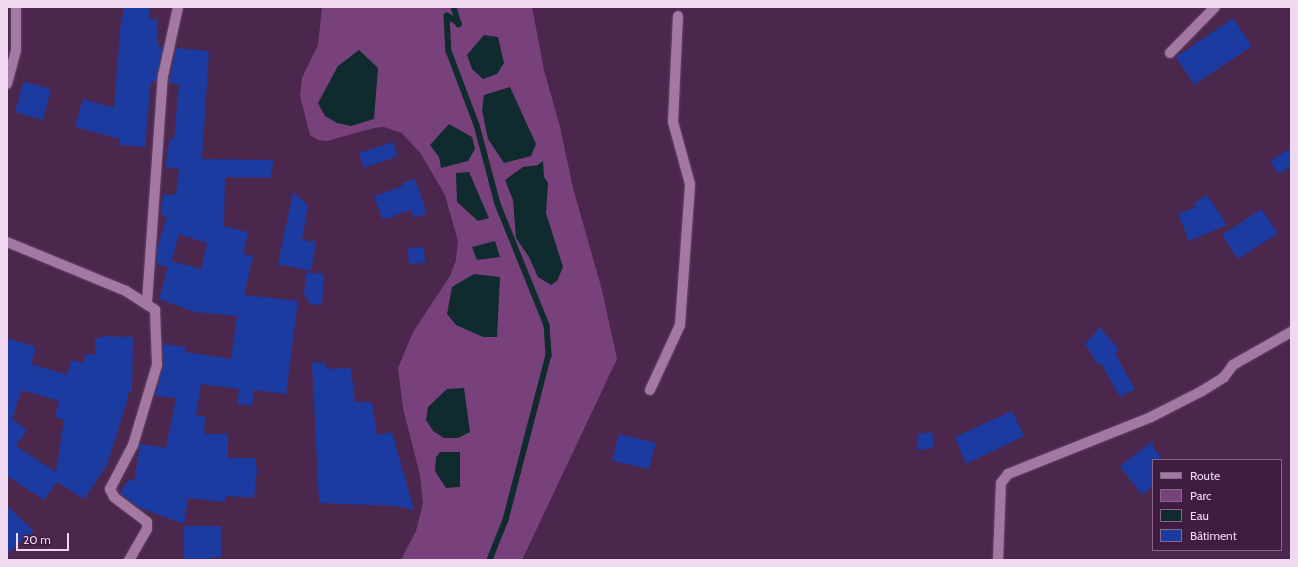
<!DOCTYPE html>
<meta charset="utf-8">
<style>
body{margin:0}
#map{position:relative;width:1298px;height:567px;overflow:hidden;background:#4b274d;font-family:Cabin,sans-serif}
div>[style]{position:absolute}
.green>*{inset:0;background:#79417c}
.water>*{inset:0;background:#0f2b2e}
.stream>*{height:5.5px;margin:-2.75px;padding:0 2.75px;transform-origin:2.75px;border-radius:2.75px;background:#0f2b2e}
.building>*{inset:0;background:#1b3ba1}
.roads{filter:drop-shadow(0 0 1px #654667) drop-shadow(0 0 1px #654667)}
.minor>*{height:10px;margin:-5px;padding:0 5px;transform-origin:5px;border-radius:5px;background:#a379a4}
span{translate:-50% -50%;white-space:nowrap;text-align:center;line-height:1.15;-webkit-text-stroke:3px #401c42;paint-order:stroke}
.frame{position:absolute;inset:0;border:8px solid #efd8f0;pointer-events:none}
.legend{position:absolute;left:1152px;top:459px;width:130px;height:92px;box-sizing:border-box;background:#401c42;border:1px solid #866788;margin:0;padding:5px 7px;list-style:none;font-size:12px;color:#efd8f0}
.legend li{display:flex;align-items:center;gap:8px;height:20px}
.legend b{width:20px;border:1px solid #866788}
.scale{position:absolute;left:16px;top:533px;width:53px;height:18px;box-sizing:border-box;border:2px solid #efd8f0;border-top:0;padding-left:5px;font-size:12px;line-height:14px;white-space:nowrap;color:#efd8f0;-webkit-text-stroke:3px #401c42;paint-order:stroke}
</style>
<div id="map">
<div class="green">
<i style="clip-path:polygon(322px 7px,532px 7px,544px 70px,560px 127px,573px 188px,602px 290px,617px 359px,522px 560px,401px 560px,416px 531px,423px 503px,420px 475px,403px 408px,398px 368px,413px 332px,450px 276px,456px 260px,458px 241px,445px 195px,421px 154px,402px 133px,384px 127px,374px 128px,327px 141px,318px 140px,310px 135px,300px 96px,302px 78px,318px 45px)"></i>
</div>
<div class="water">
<i style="clip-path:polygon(484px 35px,498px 37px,504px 63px,497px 74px,483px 79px,472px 69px,467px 55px)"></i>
<i style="clip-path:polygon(359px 50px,378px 68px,374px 119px,351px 126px,337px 123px,325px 116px,318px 103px,338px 66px)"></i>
<i style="clip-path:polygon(510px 87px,536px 144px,531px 156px,504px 163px,488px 139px,482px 110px,484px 95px)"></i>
<i style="clip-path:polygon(449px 124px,472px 137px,475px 149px,468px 161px,441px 168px,439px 157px,430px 145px)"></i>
<i style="clip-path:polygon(543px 161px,544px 177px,548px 183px,546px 213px,563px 267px,557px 281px,551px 285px,538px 277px,529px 257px,516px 238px,513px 200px,505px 180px,523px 167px,538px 165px)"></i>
<i style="clip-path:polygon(469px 172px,489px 218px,478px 221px,457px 202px,456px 173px)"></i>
<i style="clip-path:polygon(495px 241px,500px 257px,477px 260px,472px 247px)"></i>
<i style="clip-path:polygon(474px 274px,500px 277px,497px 337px,483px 337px,456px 325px,447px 314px,452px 287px)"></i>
<i style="clip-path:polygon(464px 388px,470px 432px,458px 438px,444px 438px,433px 431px,426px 420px,428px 407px,447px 389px)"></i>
<i style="clip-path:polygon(440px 452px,460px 452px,460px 487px,446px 488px,435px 471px,436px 457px)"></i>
</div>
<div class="stream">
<i style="left:454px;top:7px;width:18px;rotate:74deg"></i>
<i style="left:459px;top:24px;width:14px;rotate:-146deg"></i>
<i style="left:447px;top:16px;width:35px;rotate:87deg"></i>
<i style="left:449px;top:51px;width:79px;rotate:69.3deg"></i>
<i style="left:477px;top:125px;width:82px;rotate:75.1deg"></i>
<i style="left:498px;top:204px;width:131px;rotate:68deg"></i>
<i style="left:547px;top:325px;width:30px;rotate:86deg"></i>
<i style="left:549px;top:355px;width:171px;rotate:104.6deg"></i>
<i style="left:506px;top:520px;width:43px;rotate:111.8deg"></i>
</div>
<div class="building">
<i style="clip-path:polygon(124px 7px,149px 7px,149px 19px,158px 19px,158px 46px,163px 47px,156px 82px,151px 81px,145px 147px,120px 145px,120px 139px,75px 127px,83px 99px,114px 108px,120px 30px)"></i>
<i style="clip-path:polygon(1233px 18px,1252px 46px,1194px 85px,1176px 57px)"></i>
<i style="clip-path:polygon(evenodd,176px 48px,209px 51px,202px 159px,274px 160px,270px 178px,225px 177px,224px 226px,248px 232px,243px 254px,253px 256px,244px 295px,298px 301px,286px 394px,254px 390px,252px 406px,237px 404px,239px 389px,201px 384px,196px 416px,205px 416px,204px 434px,228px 434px,228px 458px,255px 458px,257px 470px,254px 498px,225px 496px,225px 502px,188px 498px,184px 524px,138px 507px,120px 493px,129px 479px,134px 482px,140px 444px,166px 448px,176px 398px,155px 396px,163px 367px,163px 344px,186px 347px,185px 352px,231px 359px,237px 316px,195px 312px,159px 299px,168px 267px,156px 264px,157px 249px,167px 216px,161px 215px,163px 194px,176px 195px,179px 169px,165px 167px,170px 139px,174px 139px,179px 84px,169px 83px,176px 48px,179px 234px,207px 243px,201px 269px,172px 261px,179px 234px)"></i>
<i style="clip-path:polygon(26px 82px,51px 89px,43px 120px,15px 112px,23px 83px)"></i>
<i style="clip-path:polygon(393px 142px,398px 156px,364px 168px,359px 153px)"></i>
<i style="clip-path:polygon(1291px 148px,1291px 166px,1279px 174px,1270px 161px)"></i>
<i style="clip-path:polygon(415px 179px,427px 213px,414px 218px,411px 210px,383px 220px,374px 196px,403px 186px,402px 183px)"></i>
<i style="clip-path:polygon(293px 192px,308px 205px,302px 240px,316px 242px,311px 271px,278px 264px)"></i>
<i style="clip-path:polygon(1207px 195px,1227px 225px,1189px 241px,1178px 214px,1196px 207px,1193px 204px)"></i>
<i style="clip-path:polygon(1261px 209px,1278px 233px,1238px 259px,1222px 235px)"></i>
<i style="clip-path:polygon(424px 247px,425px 263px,409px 264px,408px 248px)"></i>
<i style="clip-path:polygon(306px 273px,324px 274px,322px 305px,309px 304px,308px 297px,304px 297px)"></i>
<i style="clip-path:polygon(1100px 327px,1119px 350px,1115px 353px,1135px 389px,1120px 397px,1101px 363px,1098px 365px,1085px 344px)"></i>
<i style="clip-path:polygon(evenodd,102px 336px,133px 337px,132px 392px,128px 392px,127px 401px,107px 465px,84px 499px,57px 482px,44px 500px,7px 476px,7px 338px,36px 347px,31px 364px,67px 375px,71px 360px,84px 363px,85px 354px,95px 355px,95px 338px,102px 338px,102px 336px,22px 390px,59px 401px,55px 417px,64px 420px,56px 472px,16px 446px,27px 430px,12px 419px,22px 390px)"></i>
<i style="clip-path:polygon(325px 362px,325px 369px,351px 368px,355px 402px,372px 402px,377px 435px,392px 432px,414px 510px,395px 506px,319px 503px,312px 363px)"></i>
<i style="clip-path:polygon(1012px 411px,1024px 436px,966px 464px,955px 437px)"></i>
<i style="clip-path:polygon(932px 432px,934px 448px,918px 450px,917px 434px)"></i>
<i style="clip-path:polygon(619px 434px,656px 443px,649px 469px,612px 461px)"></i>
<i style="clip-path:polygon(1153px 441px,1153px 447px,1163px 460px,1153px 460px,1153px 486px,1142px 495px,1120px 466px)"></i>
<i style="clip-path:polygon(7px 506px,34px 531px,25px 541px,22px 539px,7px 555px)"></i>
<i style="clip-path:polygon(184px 526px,221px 526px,221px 557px,211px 557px,211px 560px,184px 560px)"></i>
</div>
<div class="roads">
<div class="minor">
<i style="left:1170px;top:53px;width:64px;rotate:-45.6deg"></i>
<i style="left:7px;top:84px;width:35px;rotate:-75deg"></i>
<i style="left:16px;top:50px;width:43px;rotate:-90deg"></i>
<i style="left:7px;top:242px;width:129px;rotate:22.4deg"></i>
<i style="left:126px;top:291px;width:35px;rotate:33deg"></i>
<i style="left:155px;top:310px;width:55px;rotate:87.9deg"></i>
<i style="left:157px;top:365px;width:84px;rotate:106.7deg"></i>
<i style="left:133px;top:445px;width:50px;rotate:117.6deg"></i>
<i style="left:110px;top:489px;width:9px;rotate:63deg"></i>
<i style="left:114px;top:497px;width:41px;rotate:37.1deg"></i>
<i style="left:147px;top:522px;width:7px;rotate:90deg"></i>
<i style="left:147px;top:529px;width:36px;rotate:120deg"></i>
<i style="left:147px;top:302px;width:227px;rotate:-86deg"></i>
<i style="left:163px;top:76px;width:71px;rotate:-77.7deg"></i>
<i style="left:650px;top:390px;width:72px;rotate:-65.2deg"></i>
<i style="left:680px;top:325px;width:141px;rotate:-85.9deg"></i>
<i style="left:690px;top:184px;width:64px;rotate:-105.3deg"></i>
<i style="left:673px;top:122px;width:106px;rotate:-87.3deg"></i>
<i style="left:998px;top:560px;width:77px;rotate:-87.8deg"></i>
<i style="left:1001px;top:483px;width:11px;rotate:-52deg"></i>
<i style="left:1008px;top:474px;width:154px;rotate:-21.7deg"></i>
<i style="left:1151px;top:417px;width:57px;rotate:-27deg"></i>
<i style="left:1202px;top:391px;width:26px;rotate:-32deg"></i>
<i style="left:1224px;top:377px;width:15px;rotate:-53deg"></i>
<i style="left:1233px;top:365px;width:67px;rotate:-29.6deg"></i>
</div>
</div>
<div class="frame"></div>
<ul class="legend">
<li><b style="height:5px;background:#a379a4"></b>Route</li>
<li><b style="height:11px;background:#79417c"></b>Parc</li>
<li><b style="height:11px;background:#0f2b2e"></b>Eau</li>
<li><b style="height:11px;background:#1b3ba1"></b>Bâtiment</li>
</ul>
<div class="scale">20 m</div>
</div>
